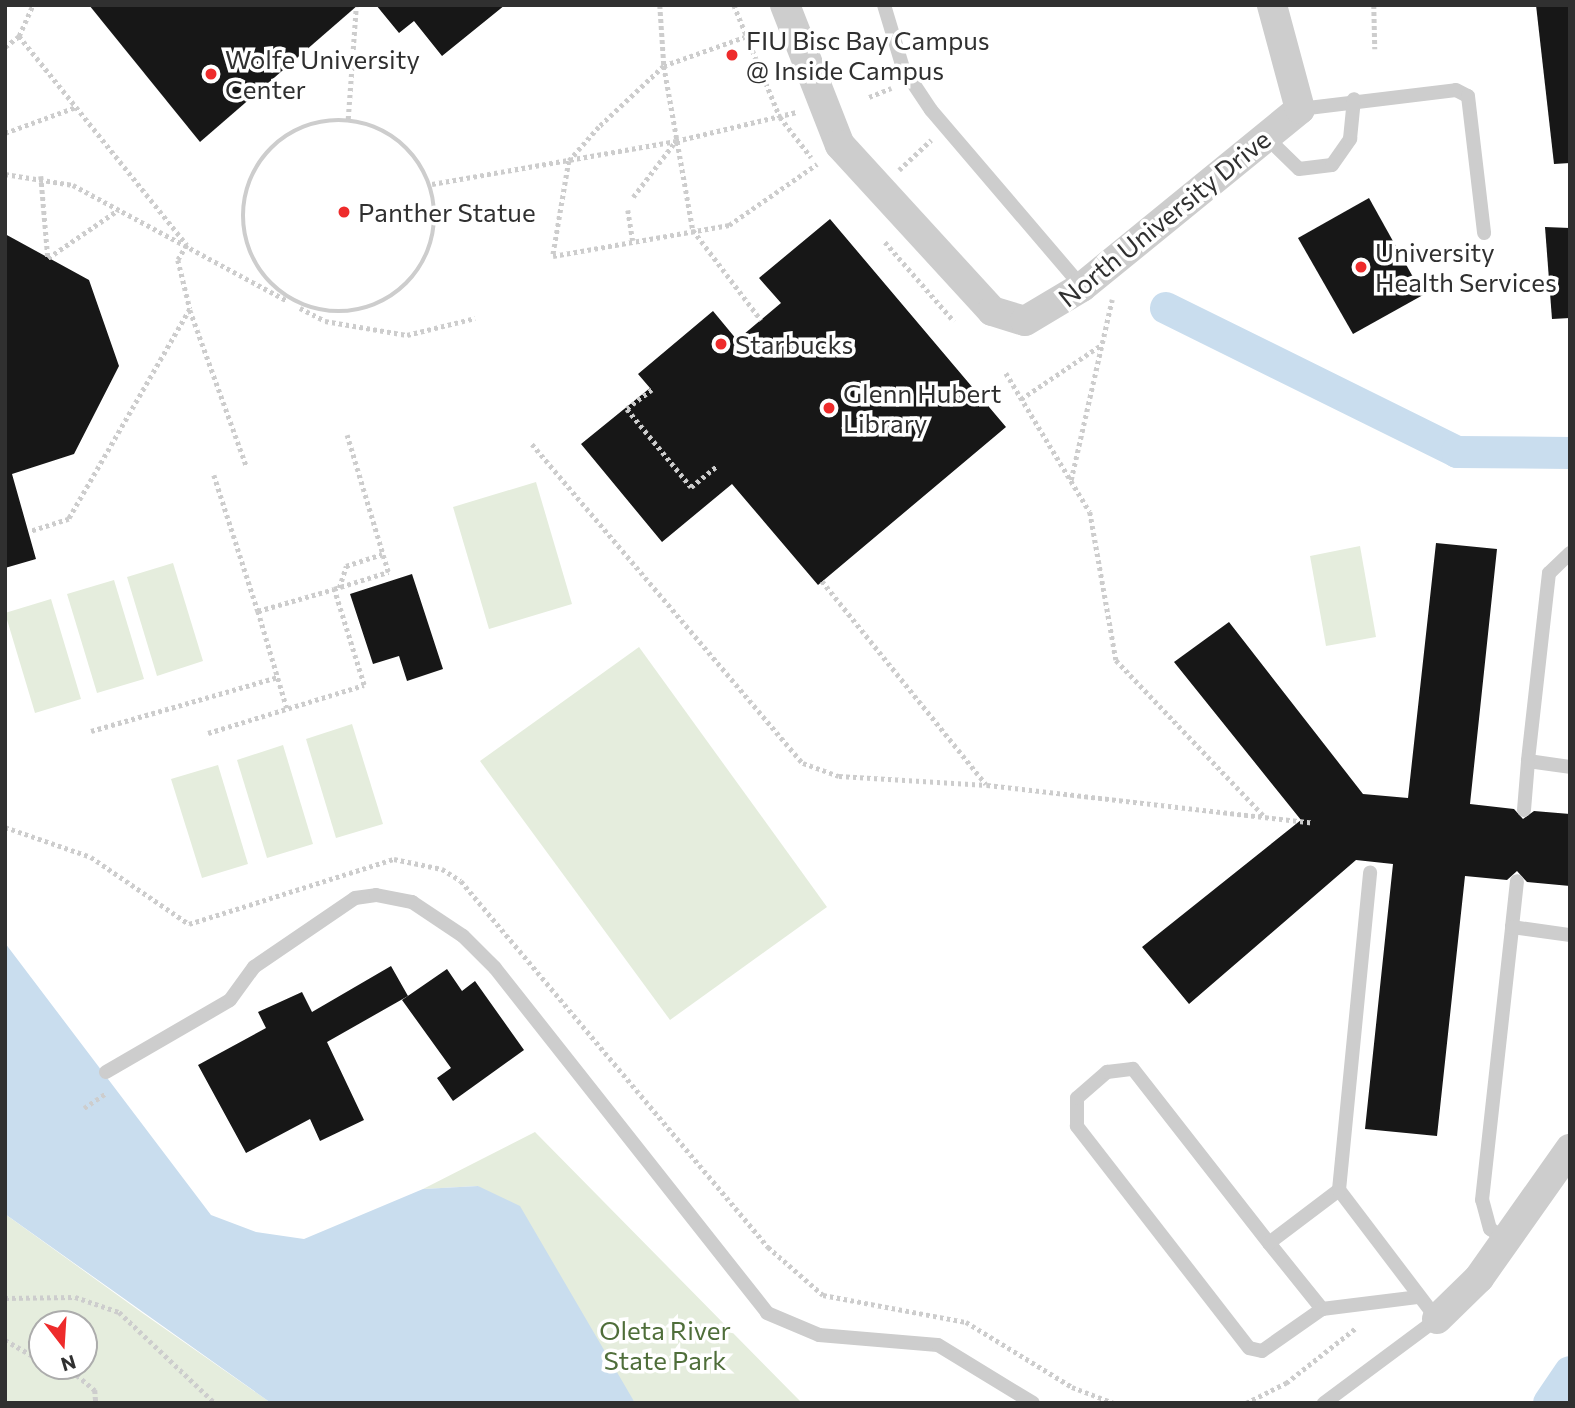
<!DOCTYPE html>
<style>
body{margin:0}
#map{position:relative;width:1575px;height:1408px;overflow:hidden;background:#fff;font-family:Commissioner,sans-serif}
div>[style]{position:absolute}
.green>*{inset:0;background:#e5eddd}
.water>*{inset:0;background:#c9ddee}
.canal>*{height:32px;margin:-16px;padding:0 16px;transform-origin:16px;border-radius:16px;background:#c9ddee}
.building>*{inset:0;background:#171717}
.path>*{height:4.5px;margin-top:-2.25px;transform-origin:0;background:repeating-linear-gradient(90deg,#cdcdcd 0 3.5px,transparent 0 7px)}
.path>.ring{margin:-2.25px;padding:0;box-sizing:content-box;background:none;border:4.5px solid #cdcdcd;border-radius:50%}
.service>*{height:14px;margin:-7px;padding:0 7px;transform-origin:7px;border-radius:7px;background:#cdcdcd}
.minor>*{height:30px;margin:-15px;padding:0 15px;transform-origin:15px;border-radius:15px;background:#cdcdcd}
.dots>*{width:19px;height:19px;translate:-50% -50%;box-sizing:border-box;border:4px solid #fff;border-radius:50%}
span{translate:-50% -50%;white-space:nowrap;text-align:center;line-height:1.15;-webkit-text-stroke:7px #fff;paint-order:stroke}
.poi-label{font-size:26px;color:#303030}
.left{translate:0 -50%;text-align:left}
.street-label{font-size:26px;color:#303030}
.park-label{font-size:26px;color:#4f6e3a}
.frame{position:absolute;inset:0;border:7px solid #303030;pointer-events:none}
.north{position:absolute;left:28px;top:1310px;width:70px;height:70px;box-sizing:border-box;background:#fff;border:2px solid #acacac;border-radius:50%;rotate:163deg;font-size:19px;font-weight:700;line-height:28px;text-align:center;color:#303030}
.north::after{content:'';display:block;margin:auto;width:24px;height:32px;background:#ee2b2b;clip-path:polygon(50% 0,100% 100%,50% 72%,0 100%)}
</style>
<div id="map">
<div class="green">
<i style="clip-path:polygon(536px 482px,572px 604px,489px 629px,453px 507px)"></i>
<i style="clip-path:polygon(1360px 546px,1376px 637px,1326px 646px,1310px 556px)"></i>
<i style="clip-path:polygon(173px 563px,203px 661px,157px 676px,127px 577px)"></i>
<i style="clip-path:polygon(114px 580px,144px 679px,97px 693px,67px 594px)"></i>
<i style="clip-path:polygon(51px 599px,81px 699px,35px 713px,5px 613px)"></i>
<i style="clip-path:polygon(639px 647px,827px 907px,670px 1020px,480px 761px)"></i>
<i style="clip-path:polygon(352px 724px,383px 824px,336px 838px,306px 739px)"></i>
<i style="clip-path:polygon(283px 745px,313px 844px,267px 858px,237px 760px)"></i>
<i style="clip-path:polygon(218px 765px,248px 864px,202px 878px,171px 779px)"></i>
<i style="clip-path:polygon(535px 1132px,802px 1403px,635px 1403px,478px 1186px,423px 1189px)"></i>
<i style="clip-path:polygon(evenodd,5px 1214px,141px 1312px,271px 1403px,5px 1403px,5px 1214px,42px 1324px,84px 1324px,84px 1366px,42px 1366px,42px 1324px)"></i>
</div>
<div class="water">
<i style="clip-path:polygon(5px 943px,211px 1215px,256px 1232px,304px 1239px,423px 1189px,478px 1186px,520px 1206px,635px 1403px,271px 1403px,5px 1214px)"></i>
</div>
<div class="canal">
<i style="left:1166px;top:308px;width:325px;rotate:26.3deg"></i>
<i style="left:1457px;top:452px;width:113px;rotate:0.5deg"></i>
<i style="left:1549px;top:1403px;width:37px;rotate:-56deg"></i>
</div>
<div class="building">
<i style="clip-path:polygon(89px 5px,358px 5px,200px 142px)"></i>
<i style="clip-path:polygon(376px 5px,505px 5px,442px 56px,414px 21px,399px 33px)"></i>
<i style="clip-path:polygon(1536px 5px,1570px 5px,1570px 163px,1554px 164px)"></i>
<i style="clip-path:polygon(1369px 198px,1423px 295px,1353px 334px,1298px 238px)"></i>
<i style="clip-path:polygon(830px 219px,1006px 427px,818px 585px,732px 484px,662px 542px,581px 444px,650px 388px,638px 374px,713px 311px,737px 340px,781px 303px,759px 278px)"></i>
<i style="clip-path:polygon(1545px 227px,1570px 228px,1570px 318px,1552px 319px)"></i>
<i style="clip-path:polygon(5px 234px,89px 280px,119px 366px,74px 454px,12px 474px,36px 559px,5px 568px)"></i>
<i style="clip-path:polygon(1436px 543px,1497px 549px,1470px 804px,1514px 809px,1523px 819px,1534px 811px,1570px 814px,1570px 886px,1527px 882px,1517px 871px,1507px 880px,1465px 876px,1437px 1136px,1365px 1129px,1393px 864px,1356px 860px,1189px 1004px,1142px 947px,1301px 820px,1174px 662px,1229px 622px,1363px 794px,1408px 798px)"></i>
<i style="clip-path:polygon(412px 574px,443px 669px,407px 681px,399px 656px,373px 664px,350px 594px)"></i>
<i style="clip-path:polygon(391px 966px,408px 996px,327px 1042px,364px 1120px,320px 1141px,310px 1119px,246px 1153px,198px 1065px,266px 1028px,258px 1012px,302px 992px,312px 1012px)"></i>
<i style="clip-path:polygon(447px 969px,462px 991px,475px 981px,524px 1050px,453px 1101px,437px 1078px,451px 1068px,402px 1000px)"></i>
</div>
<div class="path">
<i style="left:660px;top:5px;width:61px;rotate:86.2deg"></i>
<i style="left:664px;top:66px;width:167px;rotate:80deg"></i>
<i style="left:693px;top:230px;width:113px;rotate:52.9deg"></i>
<i style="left:734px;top:5px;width:121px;rotate:67.7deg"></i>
<i style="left:780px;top:117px;width:51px;rotate:52.2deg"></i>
<i style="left:1374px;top:5px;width:44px;rotate:88.7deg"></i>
<i style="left:19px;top:36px;width:268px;rotate:51.2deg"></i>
<i style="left:187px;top:245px;width:17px;rotate:121deg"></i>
<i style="left:178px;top:260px;width:50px;rotate:76.2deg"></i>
<i style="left:190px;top:309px;width:242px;rotate:120deg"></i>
<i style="left:69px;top:519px;width:42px;rotate:162deg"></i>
<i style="left:746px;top:37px;width:87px;rotate:160.5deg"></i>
<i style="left:664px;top:66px;width:89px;rotate:136.8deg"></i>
<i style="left:599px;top:127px;width:45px;rotate:131.4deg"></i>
<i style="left:569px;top:161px;width:96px;rotate:99.6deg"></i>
<i style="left:553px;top:256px;width:179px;rotate:-10deg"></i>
<i style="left:729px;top:225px;width:107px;rotate:-34.7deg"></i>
<i style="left:5px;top:47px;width:18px;rotate:-38deg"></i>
<i style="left:19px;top:36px;width:34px;rotate:-66deg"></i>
<i style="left:869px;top:97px;width:24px;rotate:-22deg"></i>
<i style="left:348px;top:119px;width:112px;rotate:-85.9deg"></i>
<i class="ring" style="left:243px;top:120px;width:187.5px;height:187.5px"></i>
<i style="left:5px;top:133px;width:76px;rotate:-20.1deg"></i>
<i style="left:899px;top:170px;width:44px;rotate:-43.2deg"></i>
<i style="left:5px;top:174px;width:69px;rotate:9.2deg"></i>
<i style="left:73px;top:185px;width:242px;rotate:28.4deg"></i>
<i style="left:41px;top:176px;width:82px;rotate:85.1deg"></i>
<i style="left:48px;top:258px;width:85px;rotate:-34.4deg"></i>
<i style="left:432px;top:184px;width:248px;rotate:-10deg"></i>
<i style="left:676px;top:141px;width:124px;rotate:-13.5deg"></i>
<i style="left:633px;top:197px;width:69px;rotate:-52.6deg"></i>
<i style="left:628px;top:210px;width:31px;rotate:81deg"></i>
<i style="left:885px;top:242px;width:105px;rotate:48.9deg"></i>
<i style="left:300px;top:308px;width:28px;rotate:27deg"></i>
<i style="left:325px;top:321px;width:83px;rotate:9.7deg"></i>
<i style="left:407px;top:335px;width:70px;rotate:-14deg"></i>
<i style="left:190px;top:310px;width:165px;rotate:70.1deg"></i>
<i style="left:1006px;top:373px;width:162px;rotate:58.9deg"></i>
<i style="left:1090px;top:512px;width:150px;rotate:80deg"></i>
<i style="left:1116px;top:660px;width:216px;rotate:46.5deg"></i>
<i style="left:652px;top:390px;width:31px;rotate:143deg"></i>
<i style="left:627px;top:409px;width:101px;rotate:50.6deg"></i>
<i style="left:691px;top:487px;width:33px;rotate:-39deg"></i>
<i style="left:1021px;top:399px;width:97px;rotate:-34deg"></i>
<i style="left:532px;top:444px;width:419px;rotate:49.7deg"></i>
<i style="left:803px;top:763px;width:38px;rotate:20deg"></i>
<i style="left:839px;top:776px;width:148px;rotate:3.5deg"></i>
<i style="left:987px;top:785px;width:329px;rotate:6.6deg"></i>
<i style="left:214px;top:475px;width:143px;rotate:72.1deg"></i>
<i style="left:258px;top:611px;width:79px;rotate:-16.1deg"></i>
<i style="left:1071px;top:480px;width:185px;rotate:-77.2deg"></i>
<i style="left:822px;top:581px;width:261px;rotate:51.1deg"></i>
<i style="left:339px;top:588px;width:23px;rotate:-72deg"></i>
<i style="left:346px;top:566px;width:38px;rotate:-18deg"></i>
<i style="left:258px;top:611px;width:101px;rotate:73.4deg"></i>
<i style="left:91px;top:731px;width:195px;rotate:-16.1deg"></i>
<i style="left:208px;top:733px;width:163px;rotate:-17.1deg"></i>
<i style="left:364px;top:685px;width:101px;rotate:-107.4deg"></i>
<i style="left:334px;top:589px;width:57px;rotate:-17.5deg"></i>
<i style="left:388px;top:572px;width:143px;rotate:-106.7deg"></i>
<i style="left:5px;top:827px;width:91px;rotate:19.2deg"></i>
<i style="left:91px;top:857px;width:119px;rotate:34.4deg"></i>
<i style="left:189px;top:924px;width:215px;rotate:-17.6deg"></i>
<i style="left:394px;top:859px;width:49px;rotate:11.8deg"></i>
<i style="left:442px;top:869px;width:22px;rotate:32deg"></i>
<i style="left:461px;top:881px;width:478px;rotate:50deg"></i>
<i style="left:768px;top:1247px;width:73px;rotate:41.1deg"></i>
<i style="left:823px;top:1295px;width:146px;rotate:10.7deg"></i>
<i style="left:966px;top:1322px;width:124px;rotate:31.5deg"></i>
<i style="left:1072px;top:1387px;width:45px;rotate:20.9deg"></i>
<i style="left:84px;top:1108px;width:25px;rotate:-34deg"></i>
<i style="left:5px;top:1298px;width:70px;rotate:-0.8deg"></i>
<i style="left:75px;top:1297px;width:46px;rotate:18.8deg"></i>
<i style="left:119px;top:1312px;width:132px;rotate:43.5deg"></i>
<i style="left:5px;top:1340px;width:43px;rotate:29.6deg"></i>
<i style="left:66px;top:1366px;width:38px;rotate:40deg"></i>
<i style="left:95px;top:1390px;width:13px;rotate:86deg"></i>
<i style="left:1246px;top:1403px;width:45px;rotate:-26.6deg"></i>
<i style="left:1286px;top:1383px;width:90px;rotate:-38.3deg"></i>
</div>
<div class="service">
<i style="left:884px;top:5px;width:66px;rotate:73.2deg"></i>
<i style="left:903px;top:68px;width:50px;rotate:56.3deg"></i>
<i style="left:931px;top:110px;width:233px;rotate:49.5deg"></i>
<i style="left:1300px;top:109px;width:157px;rotate:-6.9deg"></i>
<i style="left:1456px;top:90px;width:13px;rotate:27deg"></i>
<i style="left:1468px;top:96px;width:138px;rotate:83.3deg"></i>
<i style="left:1265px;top:136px;width:47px;rotate:44.1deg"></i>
<i style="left:1299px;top:169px;width:33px;rotate:-7deg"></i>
<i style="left:1332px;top:165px;width:32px;rotate:-55deg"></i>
<i style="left:1350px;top:139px;width:40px;rotate:-84.3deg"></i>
<i style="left:1570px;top:553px;width:29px;rotate:136deg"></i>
<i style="left:1549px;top:573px;width:189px;rotate:96.4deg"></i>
<i style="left:1528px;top:761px;width:42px;rotate:8.1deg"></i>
<i style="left:1524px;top:810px;width:49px;rotate:-85.3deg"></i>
<i style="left:1512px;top:927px;width:46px;rotate:-83.8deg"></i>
<i style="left:106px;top:1072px;width:143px;rotate:-30.1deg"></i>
<i style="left:230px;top:1000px;width:41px;rotate:-54deg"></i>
<i style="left:254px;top:967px;width:122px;rotate:-34.3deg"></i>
<i style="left:355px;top:898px;width:21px;rotate:-8deg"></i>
<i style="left:376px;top:895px;width:37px;rotate:11deg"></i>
<i style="left:412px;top:902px;width:61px;rotate:33.7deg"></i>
<i style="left:463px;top:936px;width:45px;rotate:45deg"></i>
<i style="left:495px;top:968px;width:439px;rotate:51.7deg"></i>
<i style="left:767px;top:1313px;width:56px;rotate:22.9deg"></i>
<i style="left:819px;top:1335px;width:119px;rotate:4.8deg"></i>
<i style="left:938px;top:1345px;width:111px;rotate:31.4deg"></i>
<i style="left:1506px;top:1240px;width:19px;rotate:-145deg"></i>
<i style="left:1490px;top:1229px;width:30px;rotate:-105deg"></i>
<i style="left:1482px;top:1200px;width:275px;rotate:-83.7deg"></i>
<i style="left:1512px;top:927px;width:59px;rotate:7.9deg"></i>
<i style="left:1269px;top:1243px;width:85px;rotate:51.2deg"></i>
<i style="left:1322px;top:1309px;width:73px;rotate:145deg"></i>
<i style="left:1262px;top:1351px;width:13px;rotate:-167deg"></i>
<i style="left:1249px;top:1348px;width:281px;rotate:-127.8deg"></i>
<i style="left:1077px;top:1126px;width:28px;rotate:-90deg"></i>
<i style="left:1077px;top:1098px;width:40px;rotate:-41deg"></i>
<i style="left:1107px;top:1072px;width:26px;rotate:-7deg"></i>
<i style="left:1133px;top:1069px;width:221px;rotate:52deg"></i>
<i style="left:1269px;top:1243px;width:88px;rotate:-37.1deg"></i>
<i style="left:1322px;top:1309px;width:98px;rotate:-7.1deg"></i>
<i style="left:1324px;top:1403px;width:141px;rotate:-36.6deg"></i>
<i style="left:1437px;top:1319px;width:162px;rotate:-127.2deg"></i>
<i style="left:1339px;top:1190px;width:319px;rotate:-84.4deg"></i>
</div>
<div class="minor">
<i style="left:785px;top:5px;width:150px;rotate:68.6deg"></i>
<i style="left:840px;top:145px;width:225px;rotate:47.5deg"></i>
<i style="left:992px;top:311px;width:34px;rotate:17deg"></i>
<i style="left:1025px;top:321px;width:66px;rotate:-30.8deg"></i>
<i style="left:1082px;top:287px;width:281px;rotate:-39.2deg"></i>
<i style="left:1300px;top:109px;width:108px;rotate:-105.1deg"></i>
<i style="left:1437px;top:1319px;width:59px;rotate:-44.3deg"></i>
<i style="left:1479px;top:1278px;width:158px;rotate:-54.8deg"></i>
</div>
<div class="dots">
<i style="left:732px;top:55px;background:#ee2b2b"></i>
<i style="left:211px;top:74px;background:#ee2b2b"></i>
<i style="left:344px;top:212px;background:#ee2b2b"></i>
<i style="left:1361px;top:267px;background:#ee2b2b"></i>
<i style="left:721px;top:344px;background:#ee2b2b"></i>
<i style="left:829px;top:408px;background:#ee2b2b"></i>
</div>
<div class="poi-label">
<span class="left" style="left:746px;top:55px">FIU Bisc Bay Campus<br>@ Inside Campus</span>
<span class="left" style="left:225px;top:74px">Wolfe University<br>Center</span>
<span class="left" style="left:358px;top:212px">Panther Statue</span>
<span class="left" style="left:1375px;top:267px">University<br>Health Services</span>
<span class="left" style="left:735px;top:344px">Starbucks</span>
<span class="left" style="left:843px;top:408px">Glenn Hubert<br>Library</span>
</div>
<div class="street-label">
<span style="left:1164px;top:218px;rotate:-39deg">North University Drive</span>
</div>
<div class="park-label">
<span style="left:665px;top:1345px">Oleta River<br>State Park</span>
</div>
<div class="frame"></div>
<div class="north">N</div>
</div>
